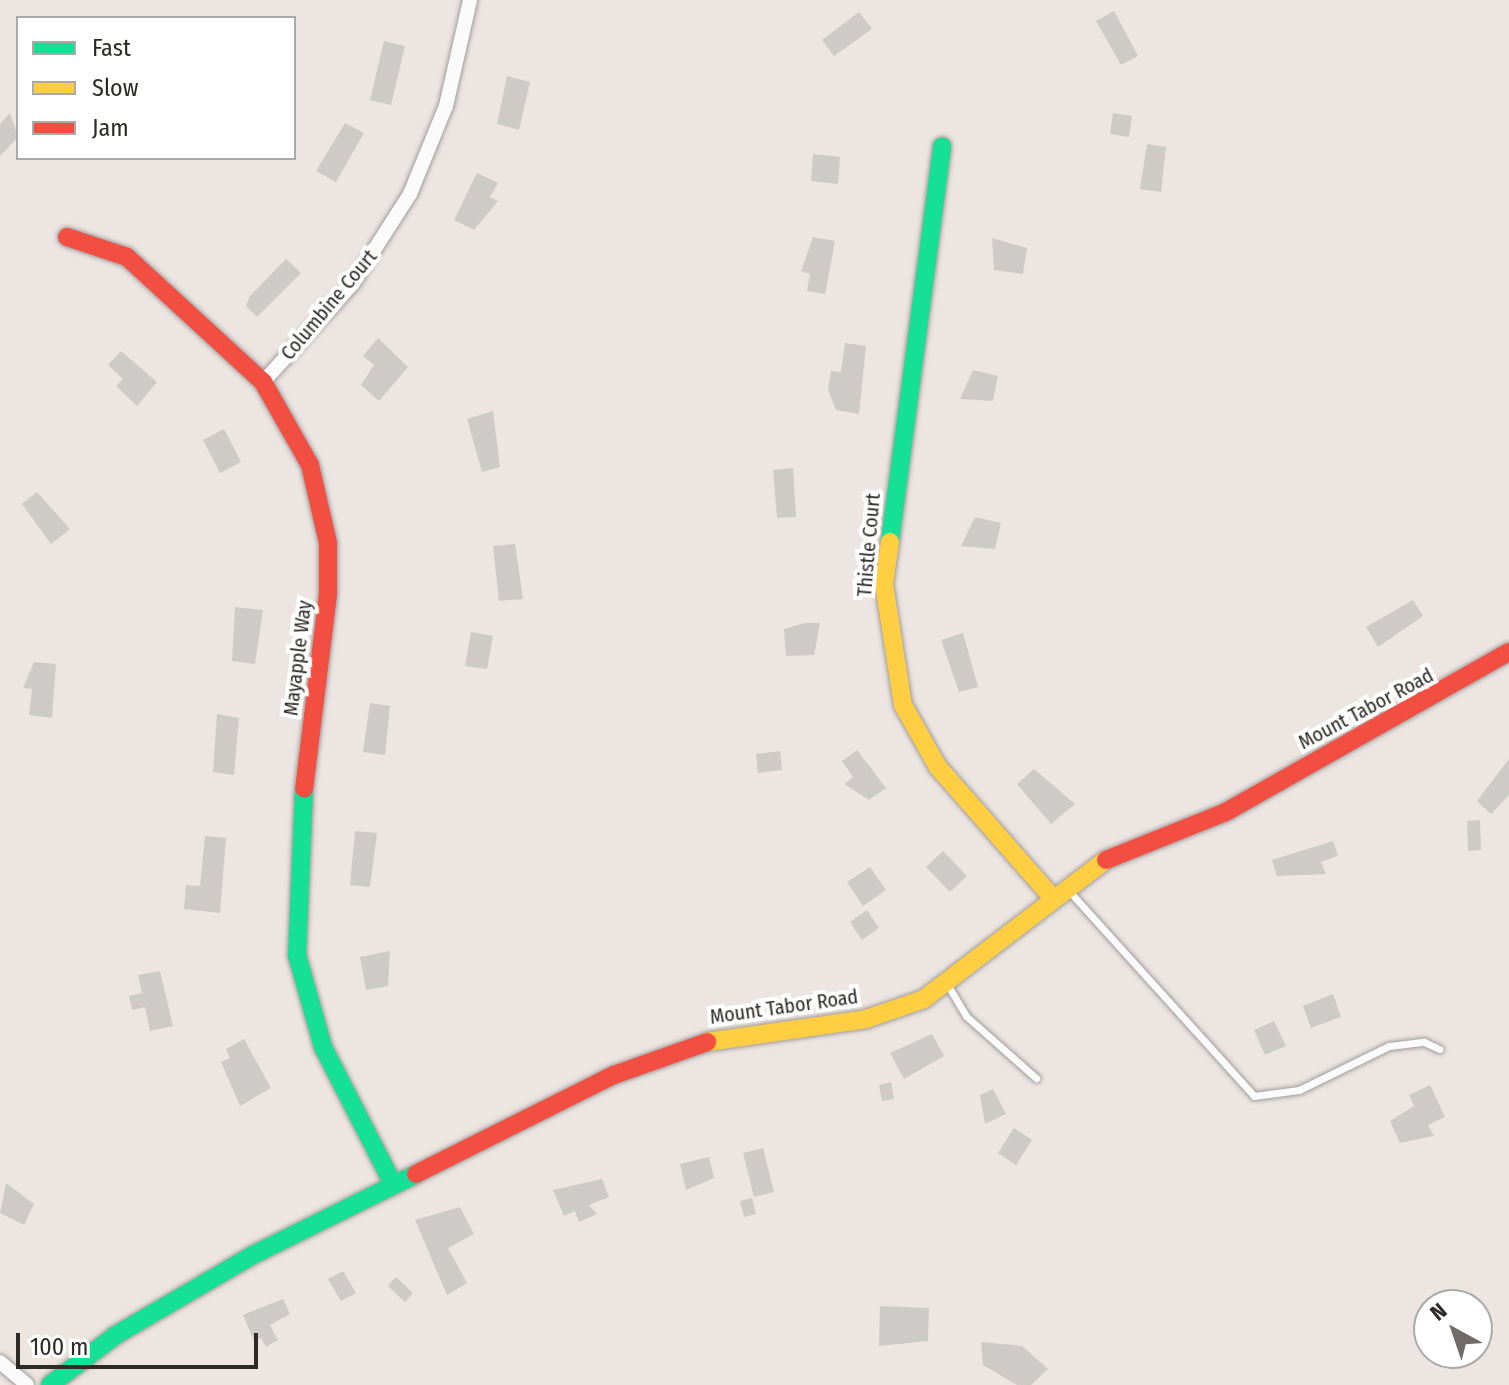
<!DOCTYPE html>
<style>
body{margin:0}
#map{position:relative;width:1509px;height:1385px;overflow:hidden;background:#ece5e2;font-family:"Fira Sans Condensed",sans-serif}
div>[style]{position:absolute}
.building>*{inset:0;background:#cecac8}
.roads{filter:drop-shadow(0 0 2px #a29d9b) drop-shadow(0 0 2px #a29d9b)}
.lane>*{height:7px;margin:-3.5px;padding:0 3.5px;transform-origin:3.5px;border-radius:3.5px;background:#fcfbfb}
.street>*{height:14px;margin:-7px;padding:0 7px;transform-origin:7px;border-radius:7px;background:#fcfbfb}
.fast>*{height:18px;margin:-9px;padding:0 9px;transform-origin:9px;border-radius:9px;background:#16e098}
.slow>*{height:18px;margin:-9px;padding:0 9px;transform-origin:9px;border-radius:9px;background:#ffcf43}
.jam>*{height:18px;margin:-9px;padding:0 9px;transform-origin:9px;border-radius:9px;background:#f24e42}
span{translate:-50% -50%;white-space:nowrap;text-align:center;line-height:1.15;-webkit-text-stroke:8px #fff;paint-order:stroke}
.street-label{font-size:20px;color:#2e2a28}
.legend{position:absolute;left:16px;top:16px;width:280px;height:144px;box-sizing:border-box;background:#fff;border:2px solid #abaaa9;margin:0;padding:10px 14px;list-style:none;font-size:24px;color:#2e2a28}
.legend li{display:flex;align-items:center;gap:16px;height:40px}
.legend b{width:40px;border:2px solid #abaaa9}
.north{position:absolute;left:1413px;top:1289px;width:80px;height:80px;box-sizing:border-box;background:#fff;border:2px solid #abaaa9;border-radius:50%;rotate:320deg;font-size:22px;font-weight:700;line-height:32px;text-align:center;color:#2e2a28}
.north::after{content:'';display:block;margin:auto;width:28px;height:36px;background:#706b69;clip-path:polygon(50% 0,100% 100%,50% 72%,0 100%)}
.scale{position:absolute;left:16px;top:1333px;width:242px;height:36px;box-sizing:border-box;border:4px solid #2e2a28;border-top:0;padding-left:10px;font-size:24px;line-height:28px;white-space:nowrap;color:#2e2a28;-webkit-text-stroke:6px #fff;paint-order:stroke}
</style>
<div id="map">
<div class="building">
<i style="clip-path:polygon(1114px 11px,1138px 56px,1121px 65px,1096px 21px)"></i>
<i style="clip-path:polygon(859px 12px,872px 29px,834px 56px,822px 40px)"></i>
<i style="clip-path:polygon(384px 41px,405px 46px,391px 105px,370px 100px)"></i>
<i style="clip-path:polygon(507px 76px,530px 82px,519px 130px,497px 124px)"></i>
<i style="clip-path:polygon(10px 113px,18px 137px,0 156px,0 124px)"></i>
<i style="clip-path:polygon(1113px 113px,1132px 116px,1129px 137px,1110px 134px)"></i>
<i style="clip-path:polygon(345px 123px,364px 133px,336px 182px,316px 171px)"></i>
<i style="clip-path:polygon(1147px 144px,1166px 147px,1161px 192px,1140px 189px)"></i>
<i style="clip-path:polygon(813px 154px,840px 157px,838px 184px,811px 181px)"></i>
<i style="clip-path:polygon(477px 173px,498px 183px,490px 197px,498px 201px,474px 230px,454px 220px)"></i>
<i style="clip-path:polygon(813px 237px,835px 241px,825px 294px,807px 291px,810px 274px,801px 271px)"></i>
<i style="clip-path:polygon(992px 238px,1027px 248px,1023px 274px,994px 270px)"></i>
<i style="clip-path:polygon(286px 259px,301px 273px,257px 317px,246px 306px,250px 296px)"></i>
<i style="clip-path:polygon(378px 338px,408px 367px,379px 401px,361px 385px,374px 365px,363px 356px)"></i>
<i style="clip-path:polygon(845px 343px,866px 346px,859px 414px,836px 410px,828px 390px,831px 371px,841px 372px)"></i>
<i style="clip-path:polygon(121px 351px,157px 382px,137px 406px,116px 386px,123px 379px,108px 365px)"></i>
<i style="clip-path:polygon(973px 370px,998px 376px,993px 401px,960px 399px)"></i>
<i style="clip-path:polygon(493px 411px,500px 467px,482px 472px,467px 419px)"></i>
<i style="clip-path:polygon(224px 429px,241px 462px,220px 473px,203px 440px)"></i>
<i style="clip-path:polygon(793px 468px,796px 517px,777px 518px,773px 470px)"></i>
<i style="clip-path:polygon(37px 492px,70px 529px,51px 544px,22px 504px)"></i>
<i style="clip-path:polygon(975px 517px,1001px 523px,995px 549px,961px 546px)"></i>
<i style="clip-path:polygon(515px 544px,523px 599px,499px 601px,493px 546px)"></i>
<i style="clip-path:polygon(1413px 600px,1423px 616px,1378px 647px,1366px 627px)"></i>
<i style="clip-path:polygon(235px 607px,263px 610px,255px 664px,232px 661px)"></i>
<i style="clip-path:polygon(805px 623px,820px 623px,814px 655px,786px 656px,784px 629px)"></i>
<i style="clip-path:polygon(471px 632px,493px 636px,487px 669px,465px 666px)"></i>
<i style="clip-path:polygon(963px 633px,978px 687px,959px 692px,941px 640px)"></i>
<i style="clip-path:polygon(34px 662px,56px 664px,52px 718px,29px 715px,32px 689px,23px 688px)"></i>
<i style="clip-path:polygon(370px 703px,390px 706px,385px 755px,363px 752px)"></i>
<i style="clip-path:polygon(217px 714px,239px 718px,234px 775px,213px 772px)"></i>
<i style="clip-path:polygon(857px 750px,886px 788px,869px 800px,844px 784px,853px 777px,842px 761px)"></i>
<i style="clip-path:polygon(780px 751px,782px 770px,758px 773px,756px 754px)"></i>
<i style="clip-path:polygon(1509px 759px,1509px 795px,1491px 814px,1477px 801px)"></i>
<i style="clip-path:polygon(1034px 769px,1075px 804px,1051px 824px,1017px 784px)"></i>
<i style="clip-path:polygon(1480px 820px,1481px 850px,1468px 851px,1467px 821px)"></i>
<i style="clip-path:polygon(355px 831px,377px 833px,370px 887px,350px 885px)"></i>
<i style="clip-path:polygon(205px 836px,226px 838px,220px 913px,184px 909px,186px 885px,200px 886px)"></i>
<i style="clip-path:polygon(1333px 841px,1338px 856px,1321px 862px,1326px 874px,1277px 876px,1272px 860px)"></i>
<i style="clip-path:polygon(943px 851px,967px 876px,950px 892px,926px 867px)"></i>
<i style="clip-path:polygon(870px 867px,886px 890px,863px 906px,847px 882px)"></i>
<i style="clip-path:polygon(867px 910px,879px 928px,862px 940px,850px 922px)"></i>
<i style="clip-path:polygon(390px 951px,388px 986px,366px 990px,360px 957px)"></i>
<i style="clip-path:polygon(160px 971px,173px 1026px,150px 1031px,145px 1007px,132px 1010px,129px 996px,142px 993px,138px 975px)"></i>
<i style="clip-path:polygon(1333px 994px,1341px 1017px,1311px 1028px,1303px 1006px)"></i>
<i style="clip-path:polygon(1274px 1021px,1286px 1046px,1265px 1055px,1254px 1030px)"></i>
<i style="clip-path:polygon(932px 1034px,944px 1056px,904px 1079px,890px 1053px)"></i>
<i style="clip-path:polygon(244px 1039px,271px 1088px,240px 1106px,221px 1062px,230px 1058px,226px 1049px)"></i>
<i style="clip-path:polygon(891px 1082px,894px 1099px,882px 1101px,879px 1085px)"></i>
<i style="clip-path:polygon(1430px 1085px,1445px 1117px,1428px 1125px,1434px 1136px,1400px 1143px,1390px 1121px,1414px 1106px,1409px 1095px)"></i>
<i style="clip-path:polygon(993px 1089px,1006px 1114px,985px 1124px,980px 1095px)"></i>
<i style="clip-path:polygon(1014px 1128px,1032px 1140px,1016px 1165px,998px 1153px)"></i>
<i style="clip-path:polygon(763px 1148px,774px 1192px,754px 1197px,743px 1153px)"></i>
<i style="clip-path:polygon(709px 1157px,714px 1178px,686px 1190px,680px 1164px)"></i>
<i style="clip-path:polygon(602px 1179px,609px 1197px,589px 1205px,597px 1214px,579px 1222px,575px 1211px,564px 1216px,553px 1190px)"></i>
<i style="clip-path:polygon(6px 1183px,34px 1204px,24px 1225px,0 1213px)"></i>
<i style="clip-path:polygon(752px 1198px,756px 1214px,744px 1217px,740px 1201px)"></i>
<i style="clip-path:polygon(460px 1207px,474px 1234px,448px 1248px,467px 1283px,447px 1295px,415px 1220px)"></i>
<i style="clip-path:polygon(343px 1271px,356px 1293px,341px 1301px,328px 1279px)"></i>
<i style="clip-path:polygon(396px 1277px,413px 1293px,405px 1302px,388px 1286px)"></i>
<i style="clip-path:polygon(283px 1299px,290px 1314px,270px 1325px,278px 1340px,266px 1347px,261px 1338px,254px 1341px,243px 1315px)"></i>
<i style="clip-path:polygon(880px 1306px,929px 1308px,928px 1341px,879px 1346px)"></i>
<i style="clip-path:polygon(981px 1342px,1022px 1346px,1048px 1369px,1031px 1385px,1017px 1385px,983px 1365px)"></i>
</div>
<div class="roads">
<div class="lane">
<i style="left:1069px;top:891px;width:276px;rotate:47.9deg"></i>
<i style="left:1254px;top:1096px;width:45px;rotate:-7.6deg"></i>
<i style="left:1299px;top:1090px;width:100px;rotate:-26.1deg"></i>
<i style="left:1389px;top:1046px;width:35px;rotate:-7deg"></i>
<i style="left:1424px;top:1042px;width:17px;rotate:25deg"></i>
<i style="left:947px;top:984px;width:37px;rotate:59deg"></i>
<i style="left:966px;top:1016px;width:94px;rotate:41.5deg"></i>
</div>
<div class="street">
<i style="left:263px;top:382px;width:134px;rotate:-47.7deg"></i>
<i style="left:353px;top:283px;width:106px;rotate:-57.4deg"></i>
<i style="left:410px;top:194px;width:95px;rotate:-67.8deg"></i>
<i style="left:446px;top:106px;width:109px;rotate:-77.2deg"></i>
<i style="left:0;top:1362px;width:35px;rotate:40deg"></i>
</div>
<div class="fast">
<i style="left:890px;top:542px;width:399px;rotate:-82.5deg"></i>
<i style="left:304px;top:789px;width:166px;rotate:92.4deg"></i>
<i style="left:297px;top:955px;width:96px;rotate:74.2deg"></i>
<i style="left:323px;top:1047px;width:152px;rotate:62.9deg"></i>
<i style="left:50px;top:1385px;width:83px;rotate:-37.1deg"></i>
<i style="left:116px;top:1335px;width:159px;rotate:-30.3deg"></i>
<i style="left:253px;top:1255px;width:182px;rotate:-26.4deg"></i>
</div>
<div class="slow">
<i style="left:890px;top:542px;width:42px;rotate:98.1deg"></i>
<i style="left:884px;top:584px;width:122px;rotate:81.1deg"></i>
<i style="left:903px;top:705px;width:71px;rotate:60.6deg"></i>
<i style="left:938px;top:767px;width:171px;rotate:48.8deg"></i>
<i style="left:707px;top:1042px;width:161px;rotate:-8.2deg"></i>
<i style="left:866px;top:1019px;width:61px;rotate:-19deg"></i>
<i style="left:924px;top:999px;width:229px;rotate:-37.4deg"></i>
</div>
<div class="jam">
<i style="left:67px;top:237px;width:63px;rotate:18.4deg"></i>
<i style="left:127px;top:257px;width:185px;rotate:42.6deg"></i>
<i style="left:263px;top:382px;width:95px;rotate:60.5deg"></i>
<i style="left:310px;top:465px;width:80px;rotate:77deg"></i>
<i style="left:328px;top:543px;width:51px;rotate:90deg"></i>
<i style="left:328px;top:594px;width:196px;rotate:97deg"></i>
<i style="left:1106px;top:860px;width:129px;rotate:-21.8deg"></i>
<i style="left:1226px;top:812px;width:325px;rotate:-29.5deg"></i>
<i style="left:416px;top:1174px;width:221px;rotate:-26.6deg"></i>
<i style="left:614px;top:1075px;width:99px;rotate:-19.5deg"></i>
</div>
</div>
<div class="street-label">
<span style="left:329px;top:305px;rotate:-50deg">Columbine Court</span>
<span style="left:869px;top:545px;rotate:-85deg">Thistle Court</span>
<span style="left:298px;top:658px;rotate:-83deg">Mayapple Way</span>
<span style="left:1366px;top:709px;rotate:-28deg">Mount Tabor Road</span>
<span style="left:784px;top:1007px;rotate:-8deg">Mount Tabor Road</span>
</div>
<ul class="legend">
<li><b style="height:10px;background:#16e098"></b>Fast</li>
<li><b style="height:10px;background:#ffcf43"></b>Slow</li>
<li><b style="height:10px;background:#f24e42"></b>Jam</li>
</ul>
<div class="north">N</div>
<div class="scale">100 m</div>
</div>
